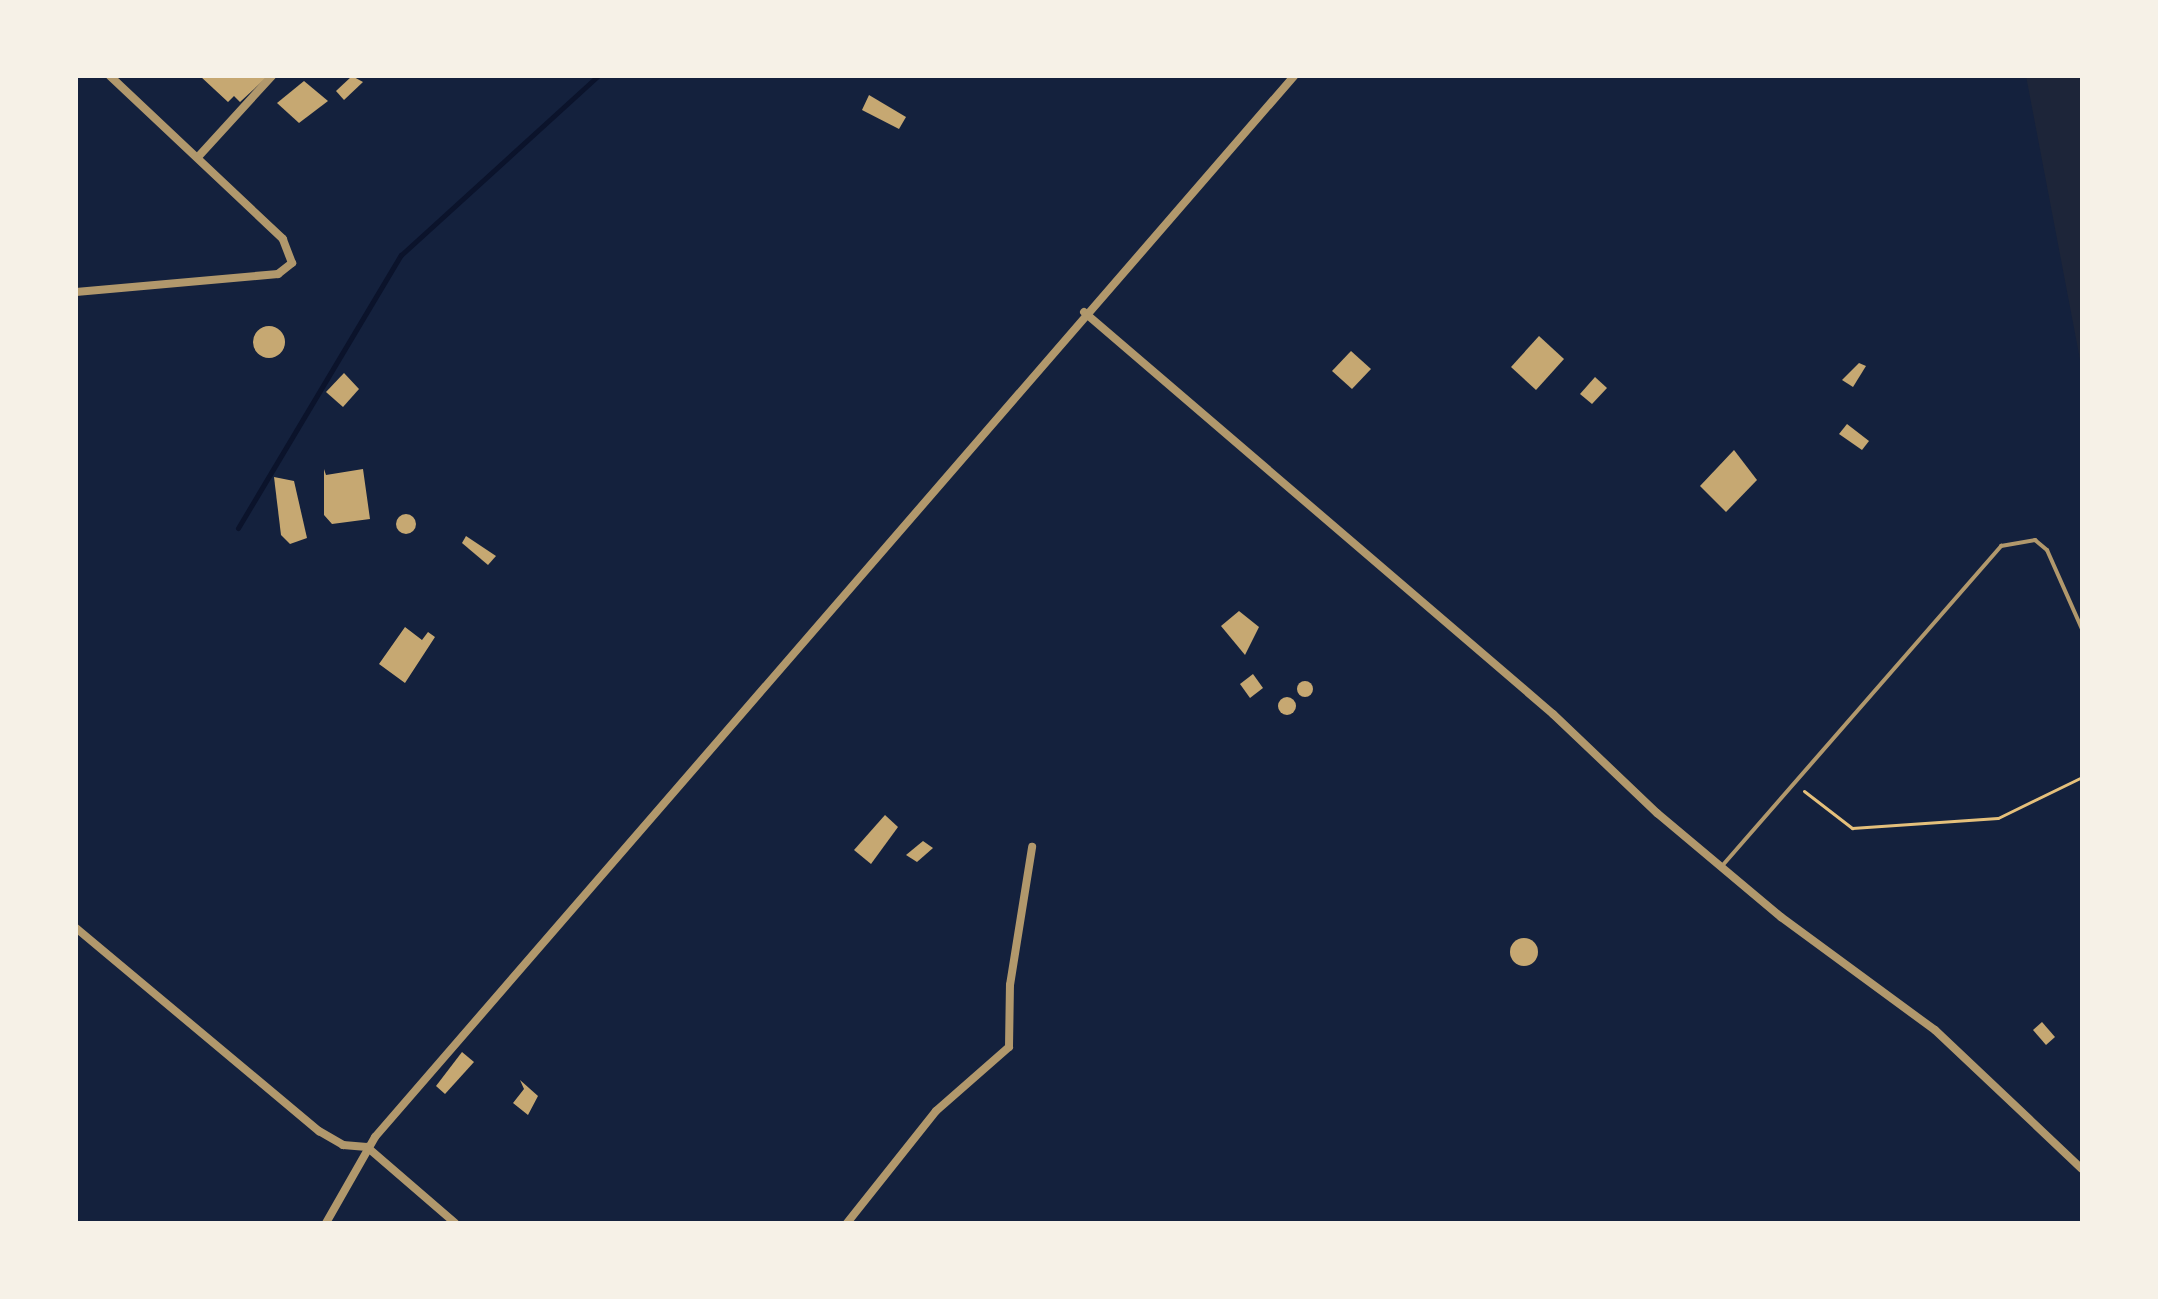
<!DOCTYPE html>
<style>
body{margin:0}
#map{position:relative;width:2158px;height:1299px;overflow:hidden;background:#14213d;font-family:Mulish,sans-serif}
div>[style]{position:absolute}
.green>*{inset:0;background:#1d2539}
.stream>*{height:5px;margin:-2.5px;padding:0 2.5px;transform-origin:2.5px;border-radius:2.5px;background:#0b132b}
.building>*{inset:0;background:#c6a872}
.round{border-radius:50%}
.path>*{height:3px;margin:-1.5px;padding:0 1.5px;transform-origin:1.5px;border-radius:1.5px;background:#e5c07b}
.service>*{height:4px;margin:-2px;padding:0 2px;transform-origin:2px;border-radius:2px;background:#b1986c}
.minor>*{height:8px;margin:-4px;padding:0 4px;transform-origin:4px;border-radius:4px;background:#b1986c}
span{translate:-50% -50%;white-space:nowrap;text-align:center;line-height:1.15;-webkit-text-stroke:6px #f6f1e7;paint-order:stroke}
.frame{position:absolute;inset:0;border:78px solid #f6f1e7;pointer-events:none}
</style>
<div id="map">
<div class="green">
<i style="clip-path:polygon(2026px 76px,2082px 76px,2082px 370px)"></i>
</div>
<div class="stream">
<i style="left:238px;top:528px;width:318px;rotate:-59.2deg"></i>
<i style="left:401px;top:255px;width:266px;rotate:-42.3deg"></i>
</div>
<div class="building">
<i style="clip-path:polygon(200px 76px,268px 76px,240px 102px,234px 96px,228px 102px)"></i>
<i style="clip-path:polygon(352px 76px,363px 82px,344px 100px,336px 91px)"></i>
<i style="clip-path:polygon(304px 81px,328px 101px,299px 123px,277px 103px)"></i>
<i style="clip-path:polygon(869px 95px,906px 117px,899px 129px,862px 110px)"></i>
<i class="round" style="left:253px;top:326px;width:32px;height:32px"></i>
<i style="clip-path:polygon(1539px 336px,1564px 359px,1536px 390px,1511px 367px)"></i>
<i style="clip-path:polygon(1351px 351px,1371px 369px,1352px 389px,1332px 371px)"></i>
<i style="clip-path:polygon(1859px 363px,1866px 366px,1853px 387px,1842px 380px)"></i>
<i style="clip-path:polygon(344px 373px,359px 389px,343px 407px,326px 392px)"></i>
<i style="clip-path:polygon(1595px 377px,1607px 388px,1592px 404px,1580px 394px)"></i>
<i style="clip-path:polygon(1847px 424px,1869px 441px,1862px 450px,1839px 434px)"></i>
<i style="clip-path:polygon(1734px 450px,1757px 480px,1726px 512px,1700px 486px)"></i>
<i style="clip-path:polygon(324px 469px,326px 475px,363px 469px,370px 519px,332px 524px,324px 515px)"></i>
<i style="clip-path:polygon(274px 477px,294px 481px,307px 538px,290px 544px,281px 535px)"></i>
<i class="round" style="left:396px;top:514px;width:20px;height:20px"></i>
<i style="clip-path:polygon(466px 536px,496px 556px,488px 565px,462px 543px)"></i>
<i style="clip-path:polygon(1239px 611px,1259px 627px,1245px 655px,1221px 626px)"></i>
<i style="clip-path:polygon(405px 627px,422px 640px,428px 632px,435px 637px,405px 683px,379px 664px)"></i>
<i style="clip-path:polygon(1253px 674px,1263px 688px,1250px 698px,1240px 684px)"></i>
<i class="round" style="left:1297px;top:681px;width:16px;height:16px"></i>
<i class="round" style="left:1278px;top:697px;width:18px;height:18px"></i>
<i style="clip-path:polygon(885px 815px,898px 827px,871px 864px,854px 850px)"></i>
<i style="clip-path:polygon(923px 841px,933px 848px,917px 862px,906px 855px)"></i>
<i class="round" style="left:1510px;top:938px;width:28px;height:28px"></i>
<i style="clip-path:polygon(2042px 1022px,2055px 1037px,2046px 1045px,2033px 1030px)"></i>
<i style="clip-path:polygon(462px 1052px,474px 1062px,445px 1094px,436px 1086px)"></i>
<i style="clip-path:polygon(520px 1080px,538px 1096px,528px 1115px,513px 1103px,524px 1089px)"></i>
</div>
<div class="path">
<i style="left:1804px;top:791px;width:61px;rotate:37.6deg"></i>
<i style="left:1852px;top:828px;width:146px;rotate:-3.9deg"></i>
<i style="left:1998px;top:818px;width:93px;rotate:-26deg"></i>
</div>
<div class="service">
<i style="left:1722px;top:866px;width:425px;rotate:-48.9deg"></i>
<i style="left:2001px;top:546px;width:35px;rotate:-10deg"></i>
<i style="left:2035px;top:540px;width:16px;rotate:40deg"></i>
<i style="left:2047px;top:550px;width:86px;rotate:66.1deg"></i>
</div>
<div class="minor">
<i style="left:198px;top:157px;width:110px;rotate:-47.6deg"></i>
<i style="left:76px;top:292px;width:203px;rotate:-5.1deg"></i>
<i style="left:278px;top:274px;width:18px;rotate:-38deg"></i>
<i style="left:292px;top:263px;width:26px;rotate:-111deg"></i>
<i style="left:283px;top:239px;width:238px;rotate:-136.7deg"></i>
<i style="left:1084px;top:312px;width:618px;rotate:40.6deg"></i>
<i style="left:1553px;top:714px;width:144px;rotate:43.6deg"></i>
<i style="left:1657px;top:813px;width:162px;rotate:40deg"></i>
<i style="left:1781px;top:917px;width:191px;rotate:36.3deg"></i>
<i style="left:1935px;top:1030px;width:202px;rotate:43.4deg"></i>
<i style="left:76px;top:928px;width:317px;rotate:39.9deg"></i>
<i style="left:319px;top:1131px;width:28px;rotate:30deg"></i>
<i style="left:343px;top:1145px;width:24px;rotate:5deg"></i>
<i style="left:367px;top:1147px;width:116px;rotate:40.8deg"></i>
<i style="left:326px;top:1223px;width:99px;rotate:-60.3deg"></i>
<i style="left:375px;top:1137px;width:1404px;rotate:-49.1deg"></i>
<i style="left:847px;top:1223px;width:143px;rotate:-51.5deg"></i>
<i style="left:936px;top:1111px;width:97px;rotate:-41.2deg"></i>
<i style="left:1009px;top:1047px;width:62px;rotate:-89.1deg"></i>
<i style="left:1010px;top:985px;width:140px;rotate:-80.9deg"></i>
</div>
<div class="frame"></div>
</div>
